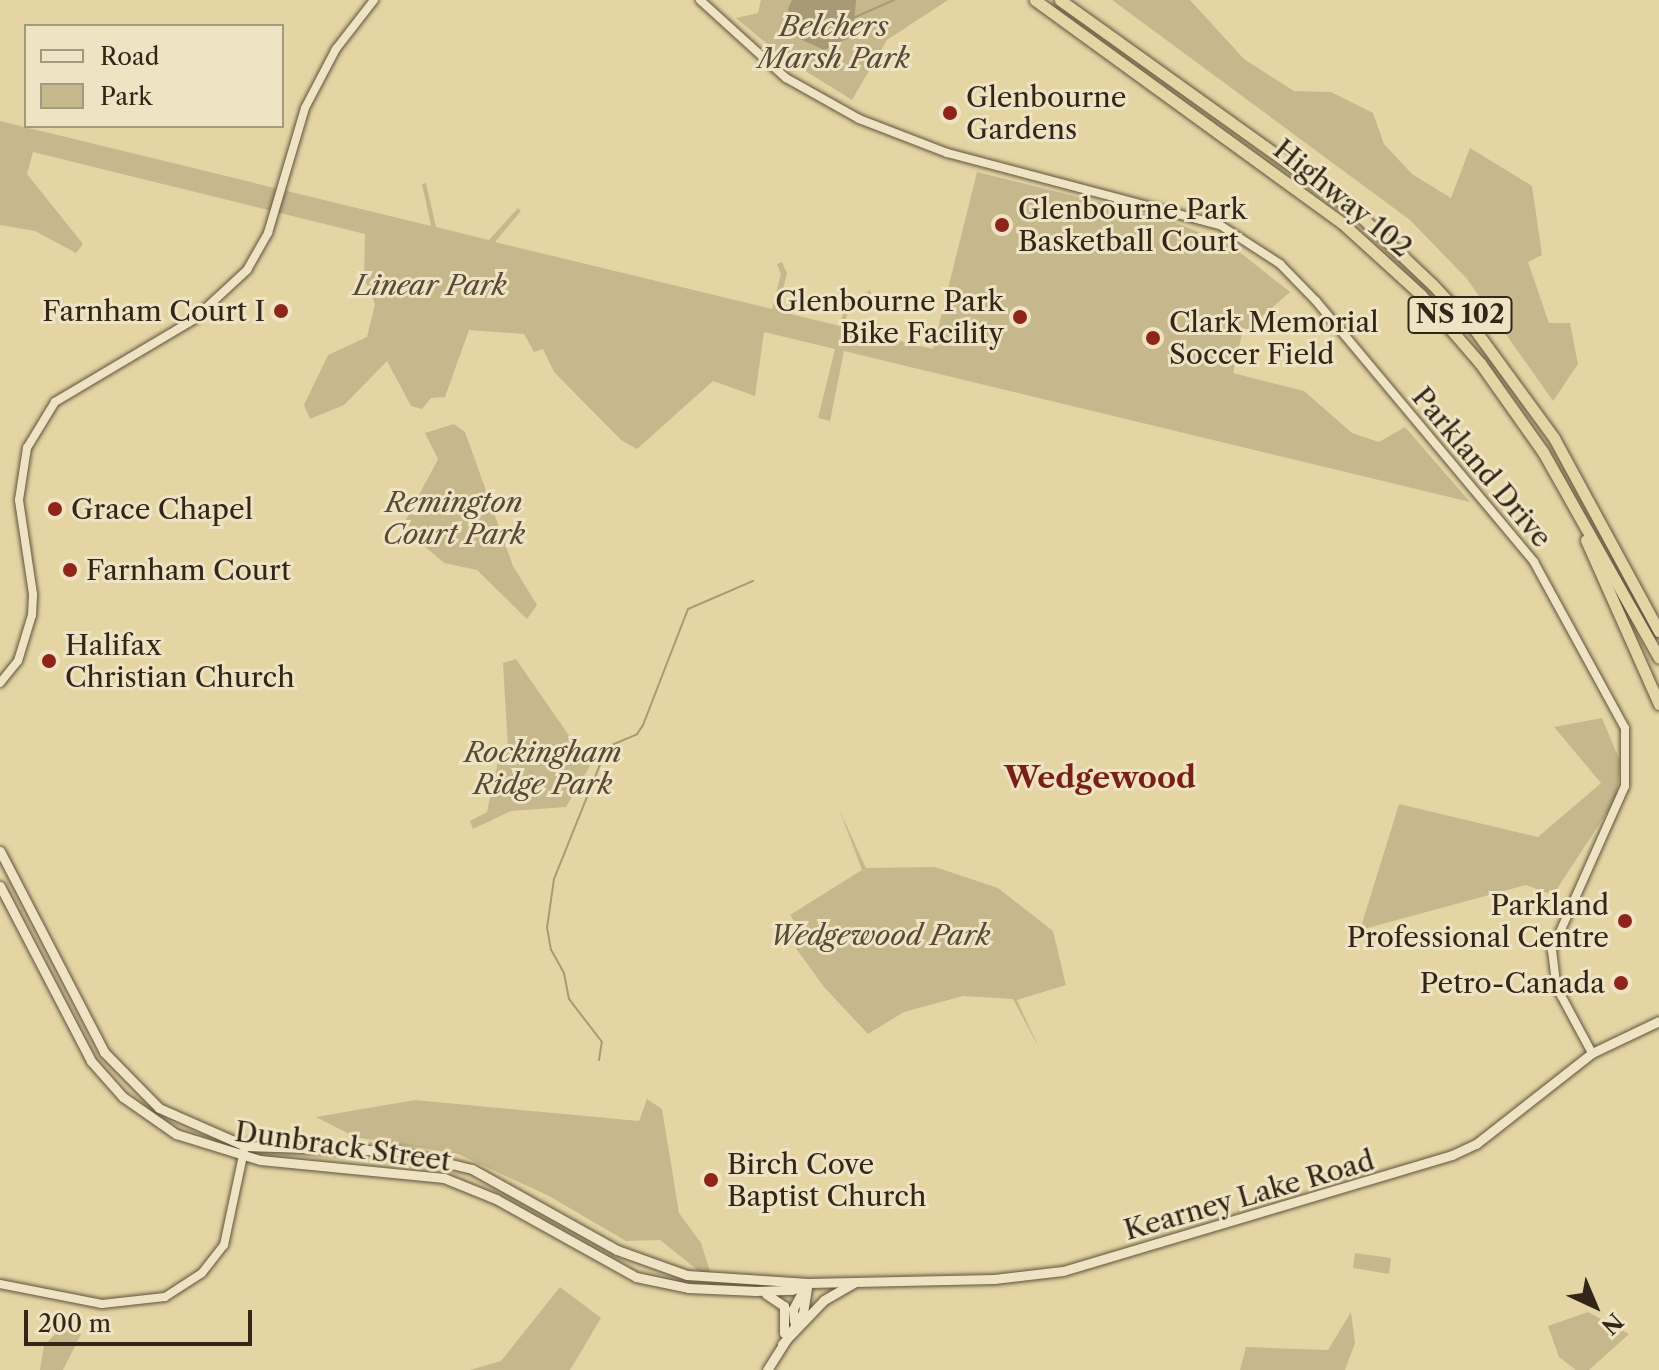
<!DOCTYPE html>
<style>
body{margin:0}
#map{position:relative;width:1659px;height:1370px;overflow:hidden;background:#e5d5a5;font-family:"Libre Caslon Text",serif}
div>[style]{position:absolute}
.green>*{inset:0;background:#c7b78d}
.water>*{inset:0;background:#a89a75}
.stream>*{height:2px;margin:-1px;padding:0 1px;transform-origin:1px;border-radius:1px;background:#a89a75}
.roads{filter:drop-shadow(0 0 2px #60523c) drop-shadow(0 0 2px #60523c)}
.tertiary>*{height:8px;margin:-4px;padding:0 4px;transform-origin:4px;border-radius:4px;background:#eee4c4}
.secondary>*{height:9px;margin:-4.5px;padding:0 4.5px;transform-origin:4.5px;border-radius:4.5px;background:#eee4c4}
.motorway>*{height:11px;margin:-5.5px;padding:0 5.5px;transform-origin:5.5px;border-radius:5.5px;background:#e5d5a5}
.dots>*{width:22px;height:22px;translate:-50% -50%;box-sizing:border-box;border:4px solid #eee4c4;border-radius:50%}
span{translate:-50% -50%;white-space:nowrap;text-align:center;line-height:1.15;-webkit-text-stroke:6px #eee4c4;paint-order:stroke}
.shield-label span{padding:2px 6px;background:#eee4c4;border:2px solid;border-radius:6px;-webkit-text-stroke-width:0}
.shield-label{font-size:26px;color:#332619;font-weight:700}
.park-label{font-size:28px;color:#584a36;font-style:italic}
.poi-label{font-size:28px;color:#332619}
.left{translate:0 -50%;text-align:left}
.right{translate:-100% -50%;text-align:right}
.street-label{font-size:28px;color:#332619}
.neighbourhood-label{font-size:30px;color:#7a1f14;font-weight:700}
.legend{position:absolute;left:24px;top:24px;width:260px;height:104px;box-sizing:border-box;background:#eee4c4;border:2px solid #a39880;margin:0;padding:10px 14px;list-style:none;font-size:24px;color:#332619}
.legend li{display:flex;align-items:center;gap:16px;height:40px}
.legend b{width:40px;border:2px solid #a39880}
.north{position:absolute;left:1555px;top:1266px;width:80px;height:80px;-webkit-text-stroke:6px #eee4c4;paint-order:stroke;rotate:136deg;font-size:22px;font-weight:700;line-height:32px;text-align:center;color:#332619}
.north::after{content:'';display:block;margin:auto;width:28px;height:36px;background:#332619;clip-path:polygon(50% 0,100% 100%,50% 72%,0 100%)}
.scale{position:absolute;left:24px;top:1310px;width:228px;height:36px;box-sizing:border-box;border:4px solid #332619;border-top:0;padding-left:10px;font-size:24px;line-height:28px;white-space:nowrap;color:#332619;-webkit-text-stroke:6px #eee4c4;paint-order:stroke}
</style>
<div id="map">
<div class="green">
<i style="clip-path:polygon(761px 0,948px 0,887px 40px,852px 100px,783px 57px,736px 18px,758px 13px)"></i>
<i style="clip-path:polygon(1112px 0,1190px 0,1244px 59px,1294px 91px,1331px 92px,1373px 113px,1384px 144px,1412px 174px,1451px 198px,1470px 148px,1532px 186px,1542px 255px,1528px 262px,1549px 323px,1570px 323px,1578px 364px,1553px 401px,1467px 279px,1410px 220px)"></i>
<i style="clip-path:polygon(0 121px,431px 226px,422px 184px,426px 183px,436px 227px,489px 240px,518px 208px,521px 211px,495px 242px,772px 309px,781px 274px,777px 264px,782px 262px,787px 273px,778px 311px,840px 326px,845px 305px,870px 290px,872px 294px,849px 308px,844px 327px,933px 349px,977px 172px,1167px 219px,1232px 246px,1290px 292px,1242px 334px,1233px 373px,1304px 391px,1352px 433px,1379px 442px,1405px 427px,1470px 502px,844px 351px,830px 421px,818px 418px,835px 349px,764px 332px,755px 396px,713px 381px,637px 449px,621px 440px,554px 372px,543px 349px,534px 352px,524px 334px,469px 330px,445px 397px,431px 398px,422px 409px,411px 406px,387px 361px,344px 405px,310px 419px,304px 405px,328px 355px,367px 337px,375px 304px,364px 278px,365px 234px,33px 152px,27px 174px,83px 244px,76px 253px,35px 231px,0 225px)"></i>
<i style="clip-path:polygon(454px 424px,465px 432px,513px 566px,537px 605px,527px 619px,477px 570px,444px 563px,402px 527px,438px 459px,425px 433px)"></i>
<i style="clip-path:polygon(516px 659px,590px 766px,566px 807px,511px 811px,473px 829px,470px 821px,487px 812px,501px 748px,508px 748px,503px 663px)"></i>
<i style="clip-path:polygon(1602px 718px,1620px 761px,1617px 797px,1553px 895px,1526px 885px,1360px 930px,1399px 804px,1538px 837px,1601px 783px,1554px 727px)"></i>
<i style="clip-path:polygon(839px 809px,866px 868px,935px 867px,998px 888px,1053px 931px,1066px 985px,1017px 1000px,1040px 1050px,1013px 999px,963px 996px,904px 1012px,868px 1034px,824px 987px,792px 943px,799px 928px,790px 915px,862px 870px)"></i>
<i style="clip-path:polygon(647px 1099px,662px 1109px,679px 1213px,701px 1243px,714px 1283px,660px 1240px,626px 1241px,549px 1196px,458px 1154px,355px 1137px,316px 1117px,415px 1100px,639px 1121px)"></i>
<i style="clip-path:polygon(1355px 1253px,1391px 1258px,1389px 1274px,1353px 1268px)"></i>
<i style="clip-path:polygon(560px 1287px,601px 1318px,570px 1370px,470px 1370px,501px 1361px)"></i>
<i style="clip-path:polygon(1351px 1312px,1355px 1343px,1345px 1370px,1240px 1370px,1246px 1347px,1328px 1350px)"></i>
<i style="clip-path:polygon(1588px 1312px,1629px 1334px,1589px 1370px,1576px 1370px,1559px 1357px,1548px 1326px)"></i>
<i style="clip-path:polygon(71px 1329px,81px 1334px,63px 1370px,40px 1370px,44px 1346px,58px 1331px)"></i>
</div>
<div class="water">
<i style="clip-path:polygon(792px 0,856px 0,853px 36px,824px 50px,791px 35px,788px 8px)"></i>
</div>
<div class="stream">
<i style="left:853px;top:18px;width:45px;rotate:-23.7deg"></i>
<i style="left:599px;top:1060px;width:18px;rotate:-81deg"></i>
<i style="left:602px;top:1042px;width:54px;rotate:-127.5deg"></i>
<i style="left:569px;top:999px;width:26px;rotate:-101deg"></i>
<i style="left:564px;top:973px;width:26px;rotate:-119deg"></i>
<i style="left:551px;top:950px;width:22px;rotate:-100deg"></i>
<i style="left:547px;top:928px;width:49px;rotate:-81.9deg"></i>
<i style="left:554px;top:879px;width:142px;rotate:-68.1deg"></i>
<i style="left:607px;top:747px;width:33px;rotate:-23deg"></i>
<i style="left:637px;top:734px;width:11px;rotate:-56deg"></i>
<i style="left:643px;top:725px;width:124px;rotate:-68.8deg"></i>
<i style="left:688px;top:609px;width:71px;rotate:-23.3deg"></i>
</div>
<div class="roads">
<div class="tertiary">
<i style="left:700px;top:0;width:116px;rotate:42.2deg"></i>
<i style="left:786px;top:78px;width:84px;rotate:29.3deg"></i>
<i style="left:859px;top:119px;width:94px;rotate:21.1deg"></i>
<i style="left:947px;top:153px;width:282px;rotate:14.8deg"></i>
<i style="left:1220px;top:225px;width:72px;rotate:33deg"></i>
<i style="left:1280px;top:264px;width:52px;rotate:45.8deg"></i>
<i style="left:1316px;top:301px;width:340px;rotate:50.1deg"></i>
<i style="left:1534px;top:562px;width:189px;rotate:61.3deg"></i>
<i style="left:1625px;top:728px;width:58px;rotate:90deg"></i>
<i style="left:1625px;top:786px;width:180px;rotate:114deg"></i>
<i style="left:1552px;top:950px;width:38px;rotate:83deg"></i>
<i style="left:1557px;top:988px;width:74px;rotate:61.7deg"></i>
<i style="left:0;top:683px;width:28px;rotate:-51deg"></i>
<i style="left:18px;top:661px;width:48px;rotate:-73.1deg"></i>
<i style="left:32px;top:615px;width:21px;rotate:-87deg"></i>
<i style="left:33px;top:594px;width:95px;rotate:-98.5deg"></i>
<i style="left:19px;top:500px;width:53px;rotate:-81.3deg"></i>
<i style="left:27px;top:448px;width:54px;rotate:-58.7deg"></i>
<i style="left:55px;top:402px;width:161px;rotate:-30.7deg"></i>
<i style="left:193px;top:320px;width:74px;rotate:-42.8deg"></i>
<i style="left:247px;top:270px;width:43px;rotate:-60.4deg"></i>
<i style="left:268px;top:233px;width:130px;rotate:-73.5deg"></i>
<i style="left:305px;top:108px;width:67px;rotate:-62.3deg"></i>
<i style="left:336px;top:49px;width:62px;rotate:-52.2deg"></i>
<i style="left:0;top:1284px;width:104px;rotate:11.1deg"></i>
<i style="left:102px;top:1304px;width:63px;rotate:-6.3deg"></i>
<i style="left:165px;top:1297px;width:44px;rotate:-33deg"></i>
<i style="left:202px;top:1273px;width:36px;rotate:-52deg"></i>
<i style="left:224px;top:1245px;width:96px;rotate:-78deg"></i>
</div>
<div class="secondary">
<i style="left:0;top:851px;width:226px;rotate:62.6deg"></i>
<i style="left:104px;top:1052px;width:78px;rotate:45.5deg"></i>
<i style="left:159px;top:1108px;width:94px;rotate:23.8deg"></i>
<i style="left:245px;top:1146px;width:153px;rotate:1.9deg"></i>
<i style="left:398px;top:1151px;width:76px;rotate:13.7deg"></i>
<i style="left:472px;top:1169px;width:166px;rotate:29.2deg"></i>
<i style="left:617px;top:1250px;width:74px;rotate:19.7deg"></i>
<i style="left:687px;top:1275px;width:121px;rotate:3.8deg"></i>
<i style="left:808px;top:1283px;width:186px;rotate:-1.2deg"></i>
<i style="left:994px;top:1279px;width:69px;rotate:-6.6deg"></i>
<i style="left:1063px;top:1271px;width:406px;rotate:-16.6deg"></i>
<i style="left:1452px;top:1155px;width:26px;rotate:-25deg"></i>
<i style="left:1476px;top:1144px;width:147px;rotate:-38.1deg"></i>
<i style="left:1592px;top:1053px;width:74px;rotate:-25.5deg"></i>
<i style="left:0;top:886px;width:197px;rotate:62.5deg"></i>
<i style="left:91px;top:1061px;width:48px;rotate:48.4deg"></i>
<i style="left:123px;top:1097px;width:65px;rotate:34.9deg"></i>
<i style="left:176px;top:1134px;width:88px;rotate:17.2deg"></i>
<i style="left:260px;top:1160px;width:185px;rotate:5.6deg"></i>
<i style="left:444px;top:1178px;width:56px;rotate:22deg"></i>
<i style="left:496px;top:1199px;width:160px;rotate:29.1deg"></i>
<i style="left:636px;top:1277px;width:53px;rotate:11.9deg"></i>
<i style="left:688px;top:1288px;width:68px;rotate:2.5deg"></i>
<i style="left:756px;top:1291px;width:36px;rotate:-2deg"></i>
<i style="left:792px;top:1290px;width:17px;rotate:-24deg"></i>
<i style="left:766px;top:1294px;width:22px;rotate:34deg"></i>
<i style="left:784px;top:1306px;width:27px;rotate:90deg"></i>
<i style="left:794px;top:1321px;width:12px;rotate:-95deg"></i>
<i style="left:793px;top:1309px;width:27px;rotate:-62deg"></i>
<i style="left:782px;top:1344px;width:61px;rotate:-46.3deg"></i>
<i style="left:824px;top:1300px;width:36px;rotate:-30deg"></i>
<i style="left:767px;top:1370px;width:67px;rotate:-57.7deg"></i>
<i style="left:803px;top:1313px;width:30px;rotate:-81deg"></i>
</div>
<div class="motorway">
<i style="left:1035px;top:0;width:379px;rotate:36deg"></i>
<i style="left:1342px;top:223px;width:107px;rotate:42.3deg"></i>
<i style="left:1421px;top:295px;width:90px;rotate:49.1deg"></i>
<i style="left:1480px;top:363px;width:109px;rotate:54.7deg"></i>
<i style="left:1543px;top:452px;width:236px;rotate:60.6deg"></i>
<i style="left:1060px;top:0;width:364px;rotate:35.6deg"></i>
<i style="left:1356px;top:212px;width:105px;rotate:43.5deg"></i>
<i style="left:1432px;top:284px;width:63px;rotate:46.9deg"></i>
<i style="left:1475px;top:330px;width:134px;rotate:53.8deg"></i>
<i style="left:1554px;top:438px;width:220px;rotate:61.5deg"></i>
<i style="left:1586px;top:540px;width:180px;rotate:66deg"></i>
</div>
</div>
<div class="dots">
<i style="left:950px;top:113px;background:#8f2418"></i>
<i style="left:1002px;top:225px;background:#8f2418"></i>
<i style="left:281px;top:311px;background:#8f2418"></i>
<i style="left:1020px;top:317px;background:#8f2418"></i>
<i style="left:1153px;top:338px;background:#8f2418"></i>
<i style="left:55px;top:509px;background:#8f2418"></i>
<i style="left:70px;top:570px;background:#8f2418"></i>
<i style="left:49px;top:661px;background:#8f2418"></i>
<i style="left:1625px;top:921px;background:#8f2418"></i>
<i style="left:1621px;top:983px;background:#8f2418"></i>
<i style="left:711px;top:1180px;background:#8f2418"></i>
</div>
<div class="shield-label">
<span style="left:1460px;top:315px">NS 102</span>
</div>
<div class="park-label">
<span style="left:834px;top:42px">Belchers<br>Marsh Park</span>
<span style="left:430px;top:285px">Linear Park</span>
<span style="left:454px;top:518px">Remington<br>Court Park</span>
<span style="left:543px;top:768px">Rockingham<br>Ridge Park</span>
<span style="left:880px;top:935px">Wedgewood Park</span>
</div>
<div class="poi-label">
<span class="left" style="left:966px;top:113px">Glenbourne<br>Gardens</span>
<span class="left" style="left:1018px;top:225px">Glenbourne Park<br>Basketball Court</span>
<span class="right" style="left:1004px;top:317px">Glenbourne Park<br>Bike Facility</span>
<span class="right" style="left:265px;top:311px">Farnham Court I</span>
<span class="left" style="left:1169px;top:338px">Clark Memorial<br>Soccer Field</span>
<span class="left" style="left:71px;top:509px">Grace Chapel</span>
<span class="left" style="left:86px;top:570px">Farnham Court</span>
<span class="left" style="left:65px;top:661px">Halifax<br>Christian Church</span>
<span class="right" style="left:1609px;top:921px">Parkland<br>Professional Centre</span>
<span class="right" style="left:1605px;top:983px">Petro-Canada</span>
<span class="left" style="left:727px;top:1180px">Birch Cove<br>Baptist Church</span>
</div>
<div class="street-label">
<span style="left:1343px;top:198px;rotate:39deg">Highway 102</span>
<span style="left:1482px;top:467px;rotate:50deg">Parkland Drive</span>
<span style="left:343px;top:1146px;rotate:8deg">Dunbrack Street</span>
<span style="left:1249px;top:1195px;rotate:-16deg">Kearney Lake Road</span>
</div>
<div class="neighbourhood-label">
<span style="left:1100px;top:778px">Wedgewood</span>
</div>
<ul class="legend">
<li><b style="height:10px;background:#eee4c4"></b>Road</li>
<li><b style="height:22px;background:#c7b78d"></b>Park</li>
</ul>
<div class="north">N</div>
<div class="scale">200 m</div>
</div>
